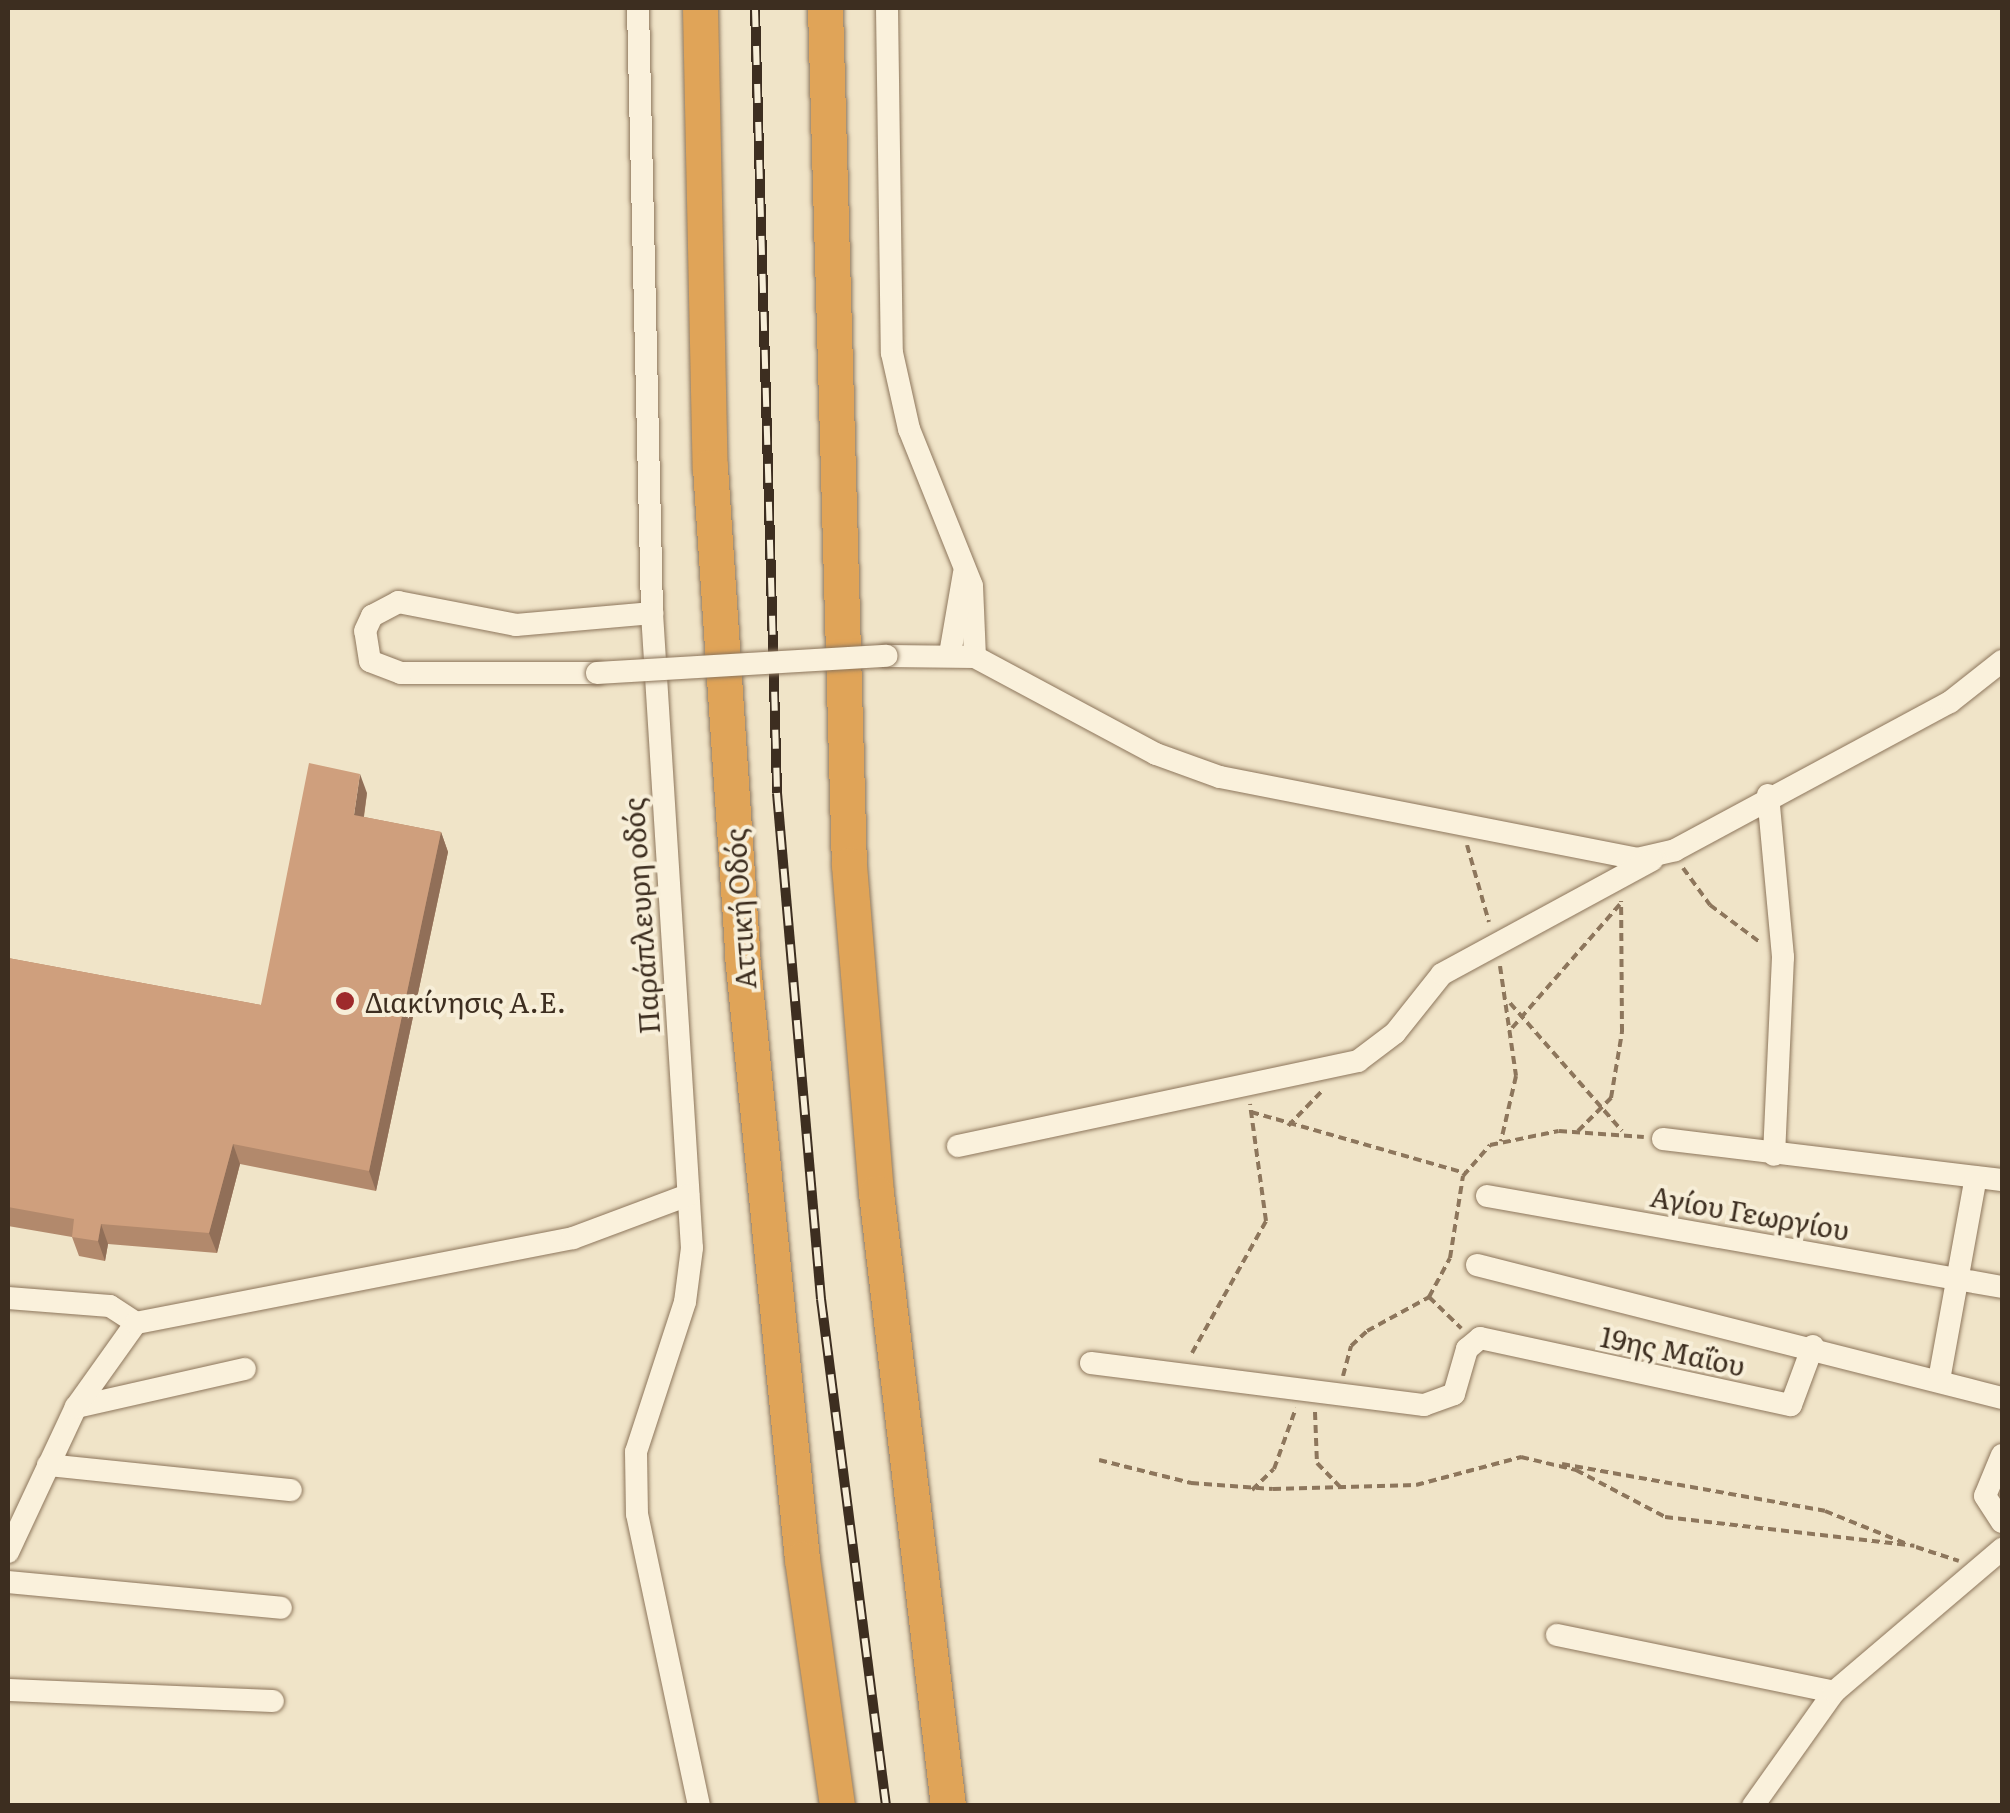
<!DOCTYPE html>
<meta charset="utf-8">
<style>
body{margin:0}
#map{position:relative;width:2010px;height:1813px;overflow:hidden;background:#f0e4c8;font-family:Literata,serif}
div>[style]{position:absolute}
.path>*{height:4px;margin-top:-2px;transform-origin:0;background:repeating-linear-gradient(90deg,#8d765c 0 8px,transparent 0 13px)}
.roads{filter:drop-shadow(0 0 2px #8d765c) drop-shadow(0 0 2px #8d765c)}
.minor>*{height:22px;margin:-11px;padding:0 11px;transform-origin:11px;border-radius:11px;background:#faf1dc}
.highway>*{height:35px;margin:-17.5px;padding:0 17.5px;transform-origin:17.5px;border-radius:17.5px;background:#e0a458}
.rail>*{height:10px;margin-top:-5px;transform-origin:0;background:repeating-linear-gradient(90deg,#f7eed8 0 19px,#3d2e20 0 38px);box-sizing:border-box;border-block:2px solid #3d2e20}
.bridges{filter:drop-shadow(0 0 2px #8d765c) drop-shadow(0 0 2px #8d765c)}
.minor-bridge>*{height:22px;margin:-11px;padding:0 11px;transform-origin:11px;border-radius:11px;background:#faf1dc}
.wall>*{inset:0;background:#b2896c}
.shaded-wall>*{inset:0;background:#916f58}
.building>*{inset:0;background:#cf9f7d}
.dots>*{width:28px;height:28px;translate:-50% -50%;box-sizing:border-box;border:5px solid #f7eed8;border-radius:50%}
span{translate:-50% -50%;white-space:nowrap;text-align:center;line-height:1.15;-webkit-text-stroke:8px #f7eed8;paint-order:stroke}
.street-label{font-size:28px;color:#3d2e20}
.poi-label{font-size:28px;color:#3d2e20}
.left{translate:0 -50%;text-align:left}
.frame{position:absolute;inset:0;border:10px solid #3d2e20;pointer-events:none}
</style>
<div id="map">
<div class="path">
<i style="left:1467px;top:845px;width:80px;rotate:74.1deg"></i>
<i style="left:1683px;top:868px;width:46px;rotate:53.9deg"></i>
<i style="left:1710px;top:905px;width:64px;rotate:36.7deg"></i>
<i style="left:1500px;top:966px;width:111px;rotate:81.7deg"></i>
<i style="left:1516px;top:1076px;width:67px;rotate:103deg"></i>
<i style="left:1510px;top:1003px;width:170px;rotate:48.8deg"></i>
<i style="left:1512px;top:1028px;width:164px;rotate:-48.9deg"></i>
<i style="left:1251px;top:1112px;width:223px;rotate:15.9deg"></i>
<i style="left:1288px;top:1126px;width:50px;rotate:-45.8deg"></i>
<i style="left:1578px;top:1131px;width:47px;rotate:-45deg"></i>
<i style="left:1611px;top:1098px;width:67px;rotate:-80.5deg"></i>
<i style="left:1622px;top:1032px;width:131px;rotate:-90.4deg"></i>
<i style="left:1429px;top:1297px;width:45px;rotate:44.1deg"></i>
<i style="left:1192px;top:1353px;width:151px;rotate:-60.7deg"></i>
<i style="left:1266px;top:1221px;width:118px;rotate:-97.8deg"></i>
<i style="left:1343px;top:1376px;width:31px;rotate:-75deg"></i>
<i style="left:1351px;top:1346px;width:22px;rotate:-43deg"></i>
<i style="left:1367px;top:1331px;width:71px;rotate:-28.7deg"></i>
<i style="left:1429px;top:1297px;width:44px;rotate:-61.7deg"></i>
<i style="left:1450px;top:1258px;width:83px;rotate:-81deg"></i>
<i style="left:1463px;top:1176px;width:41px;rotate:-48.9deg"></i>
<i style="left:1490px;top:1145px;width:70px;rotate:-11.5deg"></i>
<i style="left:1559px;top:1131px;width:85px;rotate:4deg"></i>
<i style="left:1315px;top:1412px;width:51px;rotate:87.8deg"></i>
<i style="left:1317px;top:1463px;width:35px;rotate:46deg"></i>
<i style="left:1099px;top:1460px;width:95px;rotate:14deg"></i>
<i style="left:1191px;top:1483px;width:82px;rotate:4.2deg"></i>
<i style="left:1273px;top:1489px;width:143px;rotate:-1.6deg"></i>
<i style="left:1416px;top:1485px;width:109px;rotate:-14.9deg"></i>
<i style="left:1521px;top:1457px;width:57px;rotate:13.3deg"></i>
<i style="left:1576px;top:1470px;width:101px;rotate:27.8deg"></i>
<i style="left:1665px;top:1517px;width:251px;rotate:6.6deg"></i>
<i style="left:1562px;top:1464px;width:267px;rotate:10.1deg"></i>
<i style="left:1825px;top:1511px;width:88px;rotate:21.9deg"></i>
<i style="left:1252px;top:1490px;width:30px;rotate:-44deg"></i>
<i style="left:1274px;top:1469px;width:65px;rotate:-70.2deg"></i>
<i style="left:1916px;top:1547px;width:45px;rotate:18deg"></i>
</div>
<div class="roads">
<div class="minor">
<i style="left:638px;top:8px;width:605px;rotate:88.67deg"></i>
<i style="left:652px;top:613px;width:636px;rotate:86.4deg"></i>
<i style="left:692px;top:1248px;width:54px;rotate:97.4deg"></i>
<i style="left:685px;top:1302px;width:158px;rotate:108.1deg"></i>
<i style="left:636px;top:1452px;width:62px;rotate:89.1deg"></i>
<i style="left:637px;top:1514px;width:299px;rotate:78deg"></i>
<i style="left:887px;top:8px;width:345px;rotate:89.2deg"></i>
<i style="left:892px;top:353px;width:78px;rotate:77.4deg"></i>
<i style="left:909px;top:429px;width:169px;rotate:68.1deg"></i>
<i style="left:972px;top:586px;width:71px;rotate:87.6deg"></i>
<i style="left:950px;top:654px;width:82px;rotate:-80.2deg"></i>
<i style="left:887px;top:656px;width:88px;rotate:0.7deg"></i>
<i style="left:975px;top:657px;width:205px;rotate:28.2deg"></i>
<i style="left:1156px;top:754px;width:68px;rotate:19.8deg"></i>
<i style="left:1220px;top:777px;width:425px;rotate:11.1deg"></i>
<i style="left:1637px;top:859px;width:39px;rotate:-13deg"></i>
<i style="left:1675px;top:850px;width:312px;rotate:-28.3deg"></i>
<i style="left:1950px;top:702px;width:66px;rotate:-38.3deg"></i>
<i style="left:597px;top:673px;width:196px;rotate:180deg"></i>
<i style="left:401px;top:673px;width:33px;rotate:-159deg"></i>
<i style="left:370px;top:661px;width:30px;rotate:-99deg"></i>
<i style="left:365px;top:631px;width:17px;rotate:-65deg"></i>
<i style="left:372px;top:616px;width:30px;rotate:-28deg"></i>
<i style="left:398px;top:602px;width:120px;rotate:11deg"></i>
<i style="left:516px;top:625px;width:137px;rotate:-5deg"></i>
<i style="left:1768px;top:795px;width:163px;rotate:84.7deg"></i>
<i style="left:1783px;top:957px;width:198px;rotate:92.6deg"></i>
<i style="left:1663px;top:1139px;width:341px;rotate:6.9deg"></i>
<i style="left:958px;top:1146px;width:409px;rotate:-12deg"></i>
<i style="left:1358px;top:1061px;width:46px;rotate:-37.1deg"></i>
<i style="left:1395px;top:1033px;width:75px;rotate:-51.5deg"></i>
<i style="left:1442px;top:974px;width:239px;rotate:-28.5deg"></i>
<i style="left:1487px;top:1196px;width:523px;rotate:10.02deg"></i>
<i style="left:1477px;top:1265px;width:542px;rotate:14.22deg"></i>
<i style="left:8px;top:1298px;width:102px;rotate:4.5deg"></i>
<i style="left:110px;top:1306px;width:31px;rotate:33deg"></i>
<i style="left:1091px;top:1363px;width:336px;rotate:7.2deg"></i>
<i style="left:1424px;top:1405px;width:32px;rotate:-20deg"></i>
<i style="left:1454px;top:1394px;width:47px;rotate:-73.9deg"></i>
<i style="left:1467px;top:1349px;width:17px;rotate:-40deg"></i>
<i style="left:1480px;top:1338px;width:318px;rotate:12.2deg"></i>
<i style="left:1791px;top:1405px;width:63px;rotate:-69.6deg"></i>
<i style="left:1939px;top:1380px;width:206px;rotate:-79.7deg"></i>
<i style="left:76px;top:1407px;width:173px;rotate:-12.7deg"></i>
<i style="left:2002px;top:1455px;width:44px;rotate:112.5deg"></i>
<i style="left:1985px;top:1496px;width:31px;rotate:57deg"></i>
<i style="left:48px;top:1465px;width:244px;rotate:5.9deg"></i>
<i style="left:8px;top:1552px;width:160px;rotate:-64.9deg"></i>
<i style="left:76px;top:1407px;width:103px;rotate:-54.5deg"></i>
<i style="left:136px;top:1323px;width:445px;rotate:-11deg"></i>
<i style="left:573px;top:1238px;width:123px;rotate:-20.5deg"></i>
<i style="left:8px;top:1582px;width:274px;rotate:5.4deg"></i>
<i style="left:1557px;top:1635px;width:283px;rotate:11.6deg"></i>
<i style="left:8px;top:1690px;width:265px;rotate:2.4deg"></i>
<i style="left:1753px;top:1806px;width:140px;rotate:-54.6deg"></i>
<i style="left:1834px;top:1692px;width:221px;rotate:-40.4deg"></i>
</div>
<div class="highway">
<i style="left:700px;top:8px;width:459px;rotate:88.8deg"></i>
<i style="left:710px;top:467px;width:489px;rotate:86.2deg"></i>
<i style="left:742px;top:955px;width:607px;rotate:84.33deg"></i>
<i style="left:802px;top:1559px;width:249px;rotate:81.9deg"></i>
<i style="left:825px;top:8px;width:857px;rotate:88.4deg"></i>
<i style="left:849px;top:865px;width:329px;rotate:85.3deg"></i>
<i style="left:876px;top:1193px;width:617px;rotate:83.3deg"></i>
</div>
</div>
<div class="rail">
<i style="left:755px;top:8px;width:785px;rotate:88.39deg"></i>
<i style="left:777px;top:793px;width:508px;rotate:85.03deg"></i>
<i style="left:821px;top:1299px;width:511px;rotate:82.69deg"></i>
</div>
<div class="bridges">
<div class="minor-bridge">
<i style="left:597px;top:673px;width:290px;rotate:-3.4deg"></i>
</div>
</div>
<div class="wall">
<i style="clip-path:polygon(367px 793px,364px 817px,441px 832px,448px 852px,376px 1191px,240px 1164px,217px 1253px,108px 1244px,105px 1261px,79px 1256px,72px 1237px,8px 1226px,8px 958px,261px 1005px)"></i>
</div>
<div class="shaded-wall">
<i style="clip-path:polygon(360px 774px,367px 793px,361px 835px,354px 815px)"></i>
<i style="clip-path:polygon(441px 832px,448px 852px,376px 1191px,369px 1171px)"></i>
<i style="clip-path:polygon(233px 1144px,240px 1164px,217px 1253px,209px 1233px)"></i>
<i style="clip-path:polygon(101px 1224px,108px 1244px,105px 1261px,98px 1241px)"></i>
</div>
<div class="building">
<i style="clip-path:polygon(309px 763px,360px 774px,354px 815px,441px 832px,369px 1171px,233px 1144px,209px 1233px,101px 1224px,98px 1241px,72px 1237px,74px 1219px,8px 1207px,8px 958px,261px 1005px)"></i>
</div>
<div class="dots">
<i style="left:345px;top:1001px;background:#9e2a2b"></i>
</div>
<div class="street-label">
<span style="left:739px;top:909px;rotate:-94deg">Αττική Οδός</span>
<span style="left:640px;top:916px;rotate:-94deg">Παράπλευρη οδός</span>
<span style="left:1750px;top:1212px;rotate:10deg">Αγίου Γεωργίου</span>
<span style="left:1673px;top:1350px;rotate:12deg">19ης Μαΐου</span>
</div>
<div class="poi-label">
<span class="left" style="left:365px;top:1001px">Διακίνησις Α.Ε.</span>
</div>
<div class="frame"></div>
</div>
